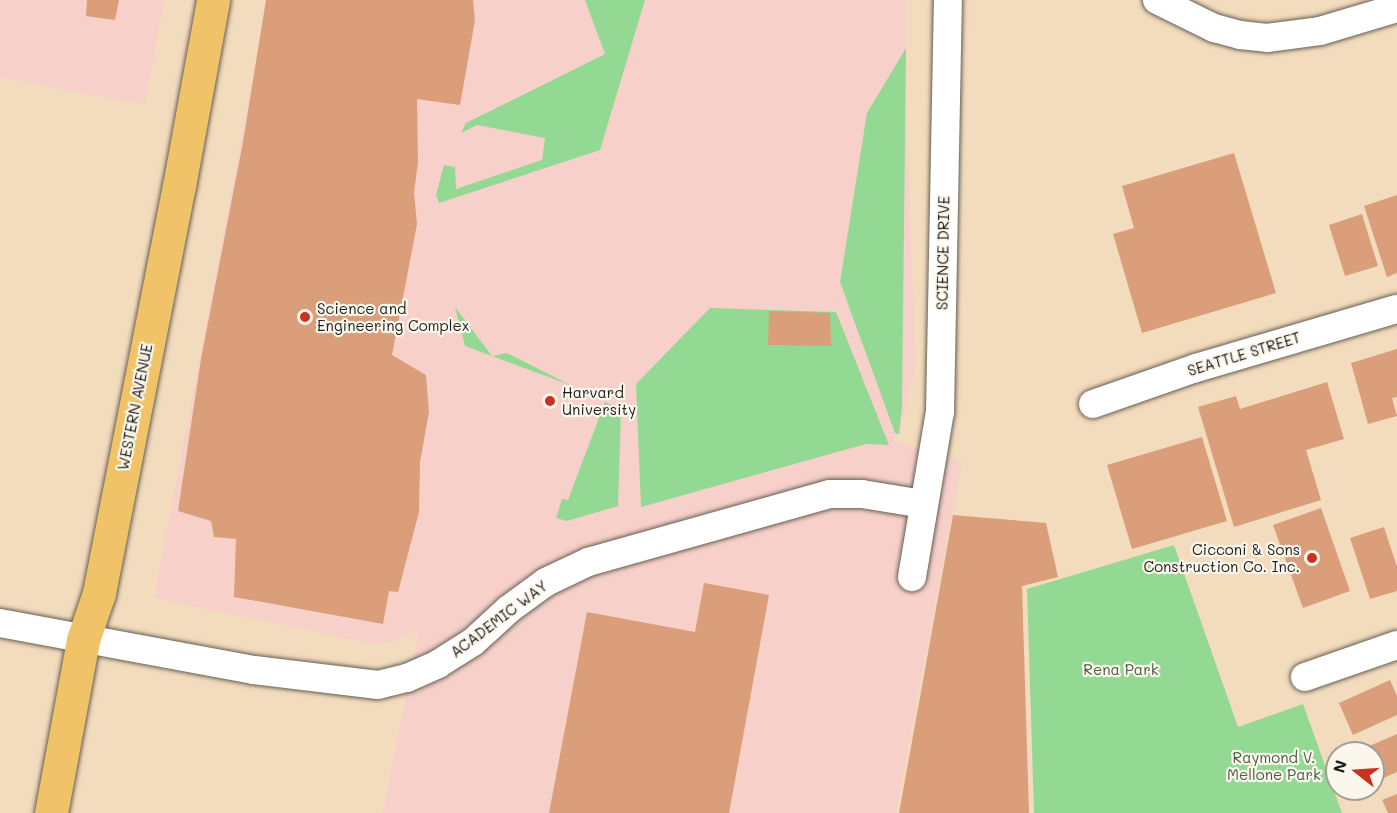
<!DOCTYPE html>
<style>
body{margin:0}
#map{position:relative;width:1397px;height:813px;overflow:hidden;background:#f3dcbd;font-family:Mali,sans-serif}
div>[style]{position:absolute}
.built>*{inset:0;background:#f7d0ca}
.green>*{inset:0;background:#93d993}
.building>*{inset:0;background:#da9e7a}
.roads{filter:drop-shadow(0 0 2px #675f54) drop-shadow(0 0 2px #675f54)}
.minor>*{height:28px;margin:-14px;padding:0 14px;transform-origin:14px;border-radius:14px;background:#fff}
.major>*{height:33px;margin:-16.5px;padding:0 16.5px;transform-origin:16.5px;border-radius:16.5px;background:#f0c369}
.dots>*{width:16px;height:16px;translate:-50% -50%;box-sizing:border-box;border:3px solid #fbf7ec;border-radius:50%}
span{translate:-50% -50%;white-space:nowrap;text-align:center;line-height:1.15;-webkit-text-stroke:4.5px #fbf7ec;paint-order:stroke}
.street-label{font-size:15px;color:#1c1c1c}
.poi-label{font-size:15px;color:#1c1c1c}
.left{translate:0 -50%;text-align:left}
.right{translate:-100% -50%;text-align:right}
.park-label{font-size:15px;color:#465e46}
.north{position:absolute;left:1325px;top:741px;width:60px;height:60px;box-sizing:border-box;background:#fbf7ec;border:2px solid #a29f99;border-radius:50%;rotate:287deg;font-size:16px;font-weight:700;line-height:24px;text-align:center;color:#1c1c1c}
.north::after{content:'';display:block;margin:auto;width:21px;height:27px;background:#c8321e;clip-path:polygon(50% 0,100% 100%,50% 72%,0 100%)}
</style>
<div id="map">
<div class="built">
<i style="clip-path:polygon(0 0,164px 0,145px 105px,0 77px)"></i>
<i style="clip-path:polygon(268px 0,905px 0,905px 93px,916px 368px,899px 434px,893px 440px,962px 462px,896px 813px,383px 813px,419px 630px,394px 641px,373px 644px,154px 598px)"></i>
</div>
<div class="green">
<i style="clip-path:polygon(585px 0,645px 0,600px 150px,439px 203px,436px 195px,444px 165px,455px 167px,456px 189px,542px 160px,545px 138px,477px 125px,461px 133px,466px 123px,605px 54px)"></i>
<i style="clip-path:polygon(906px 48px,902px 407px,899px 434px,895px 433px,840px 282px,867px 113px)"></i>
<i style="clip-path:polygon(455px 307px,492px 356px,507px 353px,570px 385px,465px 346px)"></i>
<i style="clip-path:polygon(710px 308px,836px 312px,889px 445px,866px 444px,641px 507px,636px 384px)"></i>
<i style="clip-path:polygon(605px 402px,621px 410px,618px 506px,567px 521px,556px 518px,562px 499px,568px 500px)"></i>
<i style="clip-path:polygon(1174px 545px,1238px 727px,1303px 704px,1342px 813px,1034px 813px,1027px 589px)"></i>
</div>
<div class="building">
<i style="clip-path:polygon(87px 0,119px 0,115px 20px,86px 16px)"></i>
<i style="clip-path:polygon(266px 0,473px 0,475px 20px,460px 105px,417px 99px,418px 162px,414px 193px,417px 224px,392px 355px,426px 375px,429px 412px,420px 462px,419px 512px,398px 592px,389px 591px,383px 624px,234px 597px,236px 539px,214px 537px,211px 521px,178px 511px,201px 359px,243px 142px)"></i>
<i style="clip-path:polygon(1234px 153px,1276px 293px,1142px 333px,1113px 234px,1134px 228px,1122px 186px)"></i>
<i style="clip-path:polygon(1397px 195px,1397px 273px,1387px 277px,1364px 206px)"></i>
<i style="clip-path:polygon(1362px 214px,1378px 266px,1345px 276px,1329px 225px)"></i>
<i style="clip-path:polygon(769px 311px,830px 313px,831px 346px,768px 345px)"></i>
<i style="clip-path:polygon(1397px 349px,1397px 397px,1392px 398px,1397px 416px,1368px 424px,1351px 363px)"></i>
<i style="clip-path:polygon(1327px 382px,1344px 439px,1306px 450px,1321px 500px,1234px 527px,1198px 407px,1236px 396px,1240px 409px)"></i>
<i style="clip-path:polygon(1202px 437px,1227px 521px,1132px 549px,1107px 465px)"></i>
<i style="clip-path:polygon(1321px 508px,1350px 591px,1303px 608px,1273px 525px)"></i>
<i style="clip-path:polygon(953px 515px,1046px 523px,1058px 577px,1022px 586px,1029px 813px,899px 813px)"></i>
<i style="clip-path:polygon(1384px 527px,1397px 567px,1397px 591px,1370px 599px,1350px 538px)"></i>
<i style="clip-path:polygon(704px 583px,769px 595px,729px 813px,549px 813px,587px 612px,695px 632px)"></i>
<i style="clip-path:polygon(1390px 680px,1397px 696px,1397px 715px,1353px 735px,1339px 703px)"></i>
<i style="clip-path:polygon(1397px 734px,1397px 772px,1374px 782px,1373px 753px,1361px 753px,1360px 750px)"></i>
<i style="clip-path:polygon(1397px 794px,1397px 813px,1388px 813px,1382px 800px)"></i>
</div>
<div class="roads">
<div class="minor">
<i style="left:1157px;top:0;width:64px;rotate:26.2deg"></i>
<i style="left:1214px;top:28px;width:27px;rotate:15deg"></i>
<i style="left:1240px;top:35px;width:27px;rotate:6deg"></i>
<i style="left:1267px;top:38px;width:53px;rotate:-7.5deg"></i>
<i style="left:1320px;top:31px;width:80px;rotate:-16.6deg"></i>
<i style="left:1093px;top:404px;width:109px;rotate:-19.3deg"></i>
<i style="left:1196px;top:368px;width:209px;rotate:-16.4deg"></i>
<i style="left:912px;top:577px;width:167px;rotate:-80.4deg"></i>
<i style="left:940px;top:412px;width:412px;rotate:-88.9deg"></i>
<i style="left:0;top:623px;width:258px;rotate:10.5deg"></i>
<i style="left:254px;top:670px;width:125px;rotate:6.9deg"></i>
<i style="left:378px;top:685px;width:30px;rotate:-14deg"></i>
<i style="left:407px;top:678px;width:34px;rotate:-24deg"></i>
<i style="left:438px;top:664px;width:41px;rotate:-32.2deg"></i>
<i style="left:473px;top:642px;width:49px;rotate:-42.5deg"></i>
<i style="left:509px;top:609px;width:46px;rotate:-36.1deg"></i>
<i style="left:546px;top:582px;width:47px;rotate:-25.5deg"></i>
<i style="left:588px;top:562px;width:251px;rotate:-15.7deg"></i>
<i style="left:830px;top:494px;width:32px"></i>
<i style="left:862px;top:494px;width:62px;rotate:9.3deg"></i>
<i style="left:1305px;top:677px;width:97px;rotate:-19.2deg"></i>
</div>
<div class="major">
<i style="left:51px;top:813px;width:176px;rotate:-79.5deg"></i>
<i style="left:83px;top:640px;width:50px;rotate:-71.2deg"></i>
<i style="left:99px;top:593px;width:415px;rotate:-78.9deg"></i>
<i style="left:179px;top:186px;width:189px;rotate:-79.6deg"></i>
</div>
</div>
<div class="dots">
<i style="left:305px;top:317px;background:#c8321e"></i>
<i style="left:550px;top:401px;background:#c8321e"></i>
<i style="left:1312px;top:558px;background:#c8321e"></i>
</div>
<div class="street-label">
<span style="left:943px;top:253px;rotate:-89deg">SCIENCE DRIVE</span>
<span style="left:1244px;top:354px;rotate:-17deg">SEATTLE STREET</span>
<span style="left:135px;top:407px;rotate:-79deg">WESTERN AVENUE</span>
<span style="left:499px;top:619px;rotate:-37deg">ACADEMIC WAY</span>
</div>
<div class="poi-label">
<span class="left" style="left:317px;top:317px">Science and<br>Engineering Complex</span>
<span class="left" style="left:562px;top:401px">Harvard<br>University</span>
<span class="right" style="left:1300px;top:558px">Cicconi &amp; Sons<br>Construction Co. Inc.</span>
</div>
<div class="park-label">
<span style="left:1121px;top:670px">Rena Park</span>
<span style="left:1274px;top:766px">Raymond V.<br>Mellone Park</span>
</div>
<div class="north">N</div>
</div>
